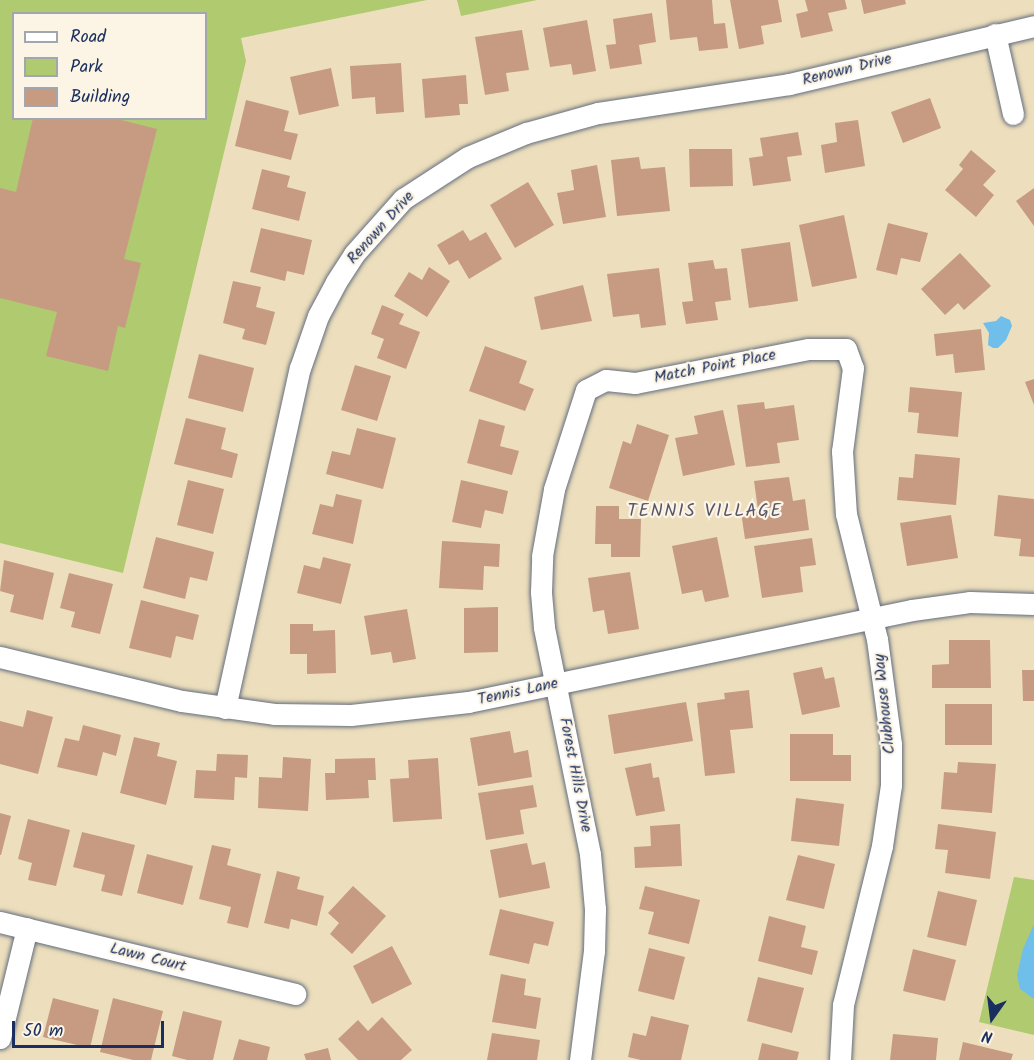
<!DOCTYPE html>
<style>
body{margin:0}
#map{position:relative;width:1034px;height:1060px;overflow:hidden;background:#eddfbd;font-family:Kalam,sans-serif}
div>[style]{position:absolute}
.green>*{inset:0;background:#b0ca70}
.water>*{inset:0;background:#70beea}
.building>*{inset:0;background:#c69b81}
.roads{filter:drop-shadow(0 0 2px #646d7f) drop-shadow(0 0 2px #646d7f)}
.street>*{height:21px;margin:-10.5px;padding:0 10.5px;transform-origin:10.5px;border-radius:10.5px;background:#fff}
span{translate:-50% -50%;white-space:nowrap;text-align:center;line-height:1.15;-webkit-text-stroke:4.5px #fcf5e5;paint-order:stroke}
.street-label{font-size:16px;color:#1b2f5e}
.neighbourhood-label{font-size:18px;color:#57556a;letter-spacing:1.5px}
.legend{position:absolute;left:12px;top:12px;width:195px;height:108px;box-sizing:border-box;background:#fcf5e5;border:2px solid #a2a6af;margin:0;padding:8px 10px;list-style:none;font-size:18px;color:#1b2f5e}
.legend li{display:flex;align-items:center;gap:12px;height:30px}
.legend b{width:30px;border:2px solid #a2a6af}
.north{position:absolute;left:962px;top:988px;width:60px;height:60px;-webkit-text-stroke:4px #fcf5e5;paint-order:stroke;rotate:194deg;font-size:16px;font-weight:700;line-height:24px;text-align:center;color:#1b2f5e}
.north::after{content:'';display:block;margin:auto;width:21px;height:27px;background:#1b2f5e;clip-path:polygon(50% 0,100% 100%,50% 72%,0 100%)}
.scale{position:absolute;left:12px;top:1021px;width:152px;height:27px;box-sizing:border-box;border:3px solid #1b2f5e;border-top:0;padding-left:8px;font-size:18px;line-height:21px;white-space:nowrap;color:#1b2f5e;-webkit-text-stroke:4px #fcf5e5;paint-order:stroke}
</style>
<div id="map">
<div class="green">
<i style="clip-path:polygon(evenodd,0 0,427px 0,241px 38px,246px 61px,123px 573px,0 543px,0 0,14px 14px,206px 14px,206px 118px,14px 118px,14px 14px)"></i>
<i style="clip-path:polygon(457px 0,537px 0,461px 16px)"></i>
<i style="clip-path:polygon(1014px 877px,1034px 880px,1034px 1035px,979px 1022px)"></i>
</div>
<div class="water">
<i style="clip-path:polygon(1001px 316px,1010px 320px,1012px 326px,1006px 340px,998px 348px,993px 348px,988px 345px,989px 333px,983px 323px,996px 321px)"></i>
<i style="clip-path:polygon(1034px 924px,1034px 999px,1020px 989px,1017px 975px,1023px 949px)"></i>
</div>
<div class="building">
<i style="clip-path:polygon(666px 0,712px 0,714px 24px,725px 23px,728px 48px,699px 51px,697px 37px,670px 40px)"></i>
<i style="clip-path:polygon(730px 0,778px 0,782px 22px,761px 26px,764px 44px,739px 49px)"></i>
<i style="clip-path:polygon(805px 0,845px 0,847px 9px,828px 13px,833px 31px,801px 38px,796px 14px,808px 11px)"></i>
<i style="clip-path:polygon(861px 0,905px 0,906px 4px,864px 14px)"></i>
<i style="clip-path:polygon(652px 13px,656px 42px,639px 45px,642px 64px,610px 69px,606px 45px,616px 44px,613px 19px)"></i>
<i style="clip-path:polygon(587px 20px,596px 71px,573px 75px,571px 64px,550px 67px,543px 28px)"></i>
<i style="clip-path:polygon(522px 30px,529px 70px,506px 73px,509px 91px,485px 95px,475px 37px)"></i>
<i style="clip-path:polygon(401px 63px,404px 112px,376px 114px,375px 97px,352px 99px,350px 66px)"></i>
<i style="clip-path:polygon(331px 68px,339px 106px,299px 115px,290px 77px)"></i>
<i style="clip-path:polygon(466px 75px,468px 104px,459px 104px,460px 115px,425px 118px,422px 79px)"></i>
<i style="clip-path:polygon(930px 98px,941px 128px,903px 143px,891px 112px)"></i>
<i style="clip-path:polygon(246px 100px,289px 111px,284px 131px,298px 134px,291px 160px,235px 146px)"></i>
<i style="clip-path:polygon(33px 118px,113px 118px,157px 129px,124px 259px,141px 263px,125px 328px,118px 326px,108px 371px,46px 356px,57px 312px,0 298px,0 188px,16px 192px)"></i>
<i style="clip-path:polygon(858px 120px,865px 166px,825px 173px,821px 145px,837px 142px,835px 123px)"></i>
<i style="clip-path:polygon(798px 132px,802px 155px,787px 157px,791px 181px,753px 186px,749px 158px,763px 156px,760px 138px)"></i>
<i style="clip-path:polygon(689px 149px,732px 149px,733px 186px,690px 187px)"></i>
<i style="clip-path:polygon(971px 150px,996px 171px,983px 185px,994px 195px,976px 217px,945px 190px,963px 169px,959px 165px)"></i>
<i style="clip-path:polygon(639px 157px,641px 169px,665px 167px,670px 211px,617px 216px,611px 160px)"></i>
<i style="clip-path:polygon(597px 165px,606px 217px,563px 224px,557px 193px,574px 190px,571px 170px)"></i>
<i style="clip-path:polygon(262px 169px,290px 176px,287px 187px,306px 192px,299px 221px,252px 209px)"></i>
<i style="clip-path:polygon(528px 182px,554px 225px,515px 248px,490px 205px)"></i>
<i style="clip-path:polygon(1034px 188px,1034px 226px,1016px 201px)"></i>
<i style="clip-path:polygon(844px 215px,857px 278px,812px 287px,799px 225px)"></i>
<i style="clip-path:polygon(888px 223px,928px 233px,920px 262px,901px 258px,897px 275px,876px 270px)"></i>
<i style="clip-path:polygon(261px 228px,312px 240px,304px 275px,287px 271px,285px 281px,250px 272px)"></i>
<i style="clip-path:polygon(463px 230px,470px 241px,486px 232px,502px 259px,469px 279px,458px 260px,449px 265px,437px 245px)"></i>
<i style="clip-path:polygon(790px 242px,798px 301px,749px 308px,741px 249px)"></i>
<i style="clip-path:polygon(960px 253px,991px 286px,964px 310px,958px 303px,945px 315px,921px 289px)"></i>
<i style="clip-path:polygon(713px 260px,715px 269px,727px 268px,731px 300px,715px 302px,718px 320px,686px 324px,682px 302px,693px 301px,688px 263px)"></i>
<i style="clip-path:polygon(429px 267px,450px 281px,427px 317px,394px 296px,409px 272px,422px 280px)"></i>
<i style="clip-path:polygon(659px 268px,666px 325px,641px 328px,639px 314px,613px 317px,607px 274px)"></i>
<i style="clip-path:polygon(233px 281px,261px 287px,256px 307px,275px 312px,266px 345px,242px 339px,245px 329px,223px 323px)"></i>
<i style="clip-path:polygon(583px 285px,592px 321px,541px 330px,534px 297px)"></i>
<i style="clip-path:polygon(382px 305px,404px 314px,399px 324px,420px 332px,406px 369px,377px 358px,384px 339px,371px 334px)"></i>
<i style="clip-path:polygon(981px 329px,985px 370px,955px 373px,953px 354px,936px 356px,934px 334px)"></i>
<i style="clip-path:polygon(485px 346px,527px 361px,519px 383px,534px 389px,525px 411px,469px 391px)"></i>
<i style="clip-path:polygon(199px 354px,254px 368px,243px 412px,188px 398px)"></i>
<i style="clip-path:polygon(355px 365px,391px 376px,377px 421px,341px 410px)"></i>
<i style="clip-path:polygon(1034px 379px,1034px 405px,1025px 382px)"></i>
<i style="clip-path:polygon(910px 387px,962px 392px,958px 437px,917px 433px,919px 413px,908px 412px)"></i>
<i style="clip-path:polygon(764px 402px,765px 409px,794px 405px,799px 440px,777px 443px,780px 463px,746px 467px,737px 405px)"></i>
<i style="clip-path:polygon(723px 410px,735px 465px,683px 476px,675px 438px,698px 434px,694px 416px)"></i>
<i style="clip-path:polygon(186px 418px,226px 428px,221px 449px,238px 454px,232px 478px,174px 464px)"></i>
<i style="clip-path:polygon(479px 419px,505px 426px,500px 446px,519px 451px,512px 475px,467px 463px)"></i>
<i style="clip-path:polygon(637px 424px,669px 435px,648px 501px,609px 488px,623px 441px,631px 444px)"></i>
<i style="clip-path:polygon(357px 428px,396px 438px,383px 489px,326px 474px,332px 451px,350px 455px)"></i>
<i style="clip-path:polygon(915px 454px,960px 458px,956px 505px,897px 500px,899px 477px,913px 478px)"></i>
<i style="clip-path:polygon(789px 477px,793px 501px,805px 499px,809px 530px,745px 539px,741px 512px,758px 510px,754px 481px)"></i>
<i style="clip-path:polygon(188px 480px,224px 489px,213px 534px,177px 525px)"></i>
<i style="clip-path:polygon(461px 480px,508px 491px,503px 514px,485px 510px,481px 528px,452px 522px)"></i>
<i style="clip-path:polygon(336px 494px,362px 500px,353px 544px,312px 534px,320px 504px,333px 507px)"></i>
<i style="clip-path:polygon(998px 495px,1034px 499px,1034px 557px,1019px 556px,1021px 539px,994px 536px)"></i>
<i style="clip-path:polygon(596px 506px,619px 506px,619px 519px,641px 519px,640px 557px,611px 557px,611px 544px,595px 544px)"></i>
<i style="clip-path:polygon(951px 515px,958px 558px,907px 566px,900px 523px)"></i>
<i style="clip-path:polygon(156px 537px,214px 552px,207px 581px,190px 577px,185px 599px,143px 588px)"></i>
<i style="clip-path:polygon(717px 537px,729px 597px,705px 602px,702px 590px,682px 594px,672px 546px)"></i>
<i style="clip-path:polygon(812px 538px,816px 565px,800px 567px,803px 592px,762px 598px,754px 546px)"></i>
<i style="clip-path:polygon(442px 541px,500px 544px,499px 567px,484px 566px,483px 590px,439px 588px)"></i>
<i style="clip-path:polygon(323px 557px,351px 564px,341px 604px,297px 593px,304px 565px,320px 569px)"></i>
<i style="clip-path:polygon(4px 560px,54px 573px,43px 620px,10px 612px,14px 595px,0 591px)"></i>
<i style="clip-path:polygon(630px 572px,639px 629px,608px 634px,604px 610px,593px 612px,588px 578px)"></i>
<i style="clip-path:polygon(69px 573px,113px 584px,100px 634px,71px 627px,75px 612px,60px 608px)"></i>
<i style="clip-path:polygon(141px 600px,199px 615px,193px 640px,176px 636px,171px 658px,129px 648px)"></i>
<i style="clip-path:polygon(498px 607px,498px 652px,464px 653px,464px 608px)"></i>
<i style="clip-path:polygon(407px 609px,416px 659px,393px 663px,391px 652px,371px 655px,364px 616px)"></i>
<i style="clip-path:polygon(290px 624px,313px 624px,313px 631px,335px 630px,336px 673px,307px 674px,307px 654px,290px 654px)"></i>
<i style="clip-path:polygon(949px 640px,990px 640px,991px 688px,932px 688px,932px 665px,949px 664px)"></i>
<i style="clip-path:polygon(822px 667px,825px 679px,834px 677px,840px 707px,802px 715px,793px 673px)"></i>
<i style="clip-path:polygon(1022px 670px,1034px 670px,1034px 701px,1023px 701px)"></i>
<i style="clip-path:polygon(749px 690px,753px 728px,730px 730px,735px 773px,705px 776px,697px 703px,725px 699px,724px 693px)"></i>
<i style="clip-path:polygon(686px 702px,693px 741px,614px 754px,608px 715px)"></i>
<i style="clip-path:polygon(945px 704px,992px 704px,992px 745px,945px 745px)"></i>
<i style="clip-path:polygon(27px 710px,53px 717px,38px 774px,0 764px,0 721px,23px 727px)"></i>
<i style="clip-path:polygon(83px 725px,121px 735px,116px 756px,103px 752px,97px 776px,57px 767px,65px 738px,79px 741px)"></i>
<i style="clip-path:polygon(510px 731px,514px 753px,528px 750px,532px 777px,478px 786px,470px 738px)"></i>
<i style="clip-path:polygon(790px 734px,833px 734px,833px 755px,851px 755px,851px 781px,790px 781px)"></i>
<i style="clip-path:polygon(134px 737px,160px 743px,157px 756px,177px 761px,166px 805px,120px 793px)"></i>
<i style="clip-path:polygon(217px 754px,248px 755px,247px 778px,235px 777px,234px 800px,194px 798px,196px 770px,216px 771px)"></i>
<i style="clip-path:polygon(283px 757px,311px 759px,308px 811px,258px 808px,259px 777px,282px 778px)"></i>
<i style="clip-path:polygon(375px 758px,376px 780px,368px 780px,369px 798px,326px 800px,325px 773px,335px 773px,335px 759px)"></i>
<i style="clip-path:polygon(438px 758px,442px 819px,393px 822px,390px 779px,409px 778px,408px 760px)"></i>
<i style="clip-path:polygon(958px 762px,996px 764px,992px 813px,941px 809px,944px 772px,957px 773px)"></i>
<i style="clip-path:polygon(651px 763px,653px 778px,659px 777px,665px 811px,636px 816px,625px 768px)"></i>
<i style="clip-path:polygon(533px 785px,537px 807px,520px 810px,524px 834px,486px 840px,478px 793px)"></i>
<i style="clip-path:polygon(796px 798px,844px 804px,839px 846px,791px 841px)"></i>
<i style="clip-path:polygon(0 813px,11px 816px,1px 855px,0 855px)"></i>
<i style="clip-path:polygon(28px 819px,70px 830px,56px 886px,28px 880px,32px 863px,18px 859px)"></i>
<i style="clip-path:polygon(680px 824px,682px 866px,635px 868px,634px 847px,651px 846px,650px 826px)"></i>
<i style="clip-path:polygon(938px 824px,996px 832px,990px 879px,945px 873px,948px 850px,935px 849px)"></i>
<i style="clip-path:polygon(82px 832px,135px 845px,122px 896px,101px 891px,105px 875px,73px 867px)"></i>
<i style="clip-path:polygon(527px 843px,532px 865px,545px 862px,550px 888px,499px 898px,490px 850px)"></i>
<i style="clip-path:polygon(212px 845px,231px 849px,227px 865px,261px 874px,248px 928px,227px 923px,231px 907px,199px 899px)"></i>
<i style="clip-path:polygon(147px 854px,193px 866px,183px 905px,137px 893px)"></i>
<i style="clip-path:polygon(798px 855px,835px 864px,824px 909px,786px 900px)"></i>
<i style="clip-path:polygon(277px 871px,300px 877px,297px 889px,324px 896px,317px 926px,291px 919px,289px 929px,264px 923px)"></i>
<i style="clip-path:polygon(353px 886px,386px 916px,352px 954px,330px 934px,339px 923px,328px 913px)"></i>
<i style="clip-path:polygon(645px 886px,700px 900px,689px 944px,648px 934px,654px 912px,639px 909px)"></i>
<i style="clip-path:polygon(938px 891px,977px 900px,966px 946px,927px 937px)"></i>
<i style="clip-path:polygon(500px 909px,554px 922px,548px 946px,534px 943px,529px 964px,489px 955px)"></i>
<i style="clip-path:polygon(769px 916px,806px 926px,801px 947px,818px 951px,812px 975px,758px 961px)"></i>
<i style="clip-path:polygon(392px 946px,412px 984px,372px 1004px,353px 966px)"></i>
<i style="clip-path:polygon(649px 948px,685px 957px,674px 1000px,638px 991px)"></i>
<i style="clip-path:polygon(913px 949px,956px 960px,945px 1001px,903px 991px)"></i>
<i style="clip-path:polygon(501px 974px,526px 979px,524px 995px,541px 998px,536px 1029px,492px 1022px)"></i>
<i style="clip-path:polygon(758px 977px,804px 988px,792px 1033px,747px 1021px)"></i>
<i style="clip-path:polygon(53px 998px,99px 1010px,90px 1048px,43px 1037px)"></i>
<i style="clip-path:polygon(113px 998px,163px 1011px,151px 1060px,133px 1060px,100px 1052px)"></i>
<i style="clip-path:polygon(183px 1011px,222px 1021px,213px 1060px,187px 1060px,172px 1056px)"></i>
<i style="clip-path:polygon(651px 1016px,689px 1025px,681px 1060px,641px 1060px,628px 1057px,633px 1033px,646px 1036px)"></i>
<i style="clip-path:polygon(382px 1017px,412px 1050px,401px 1060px,358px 1060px,338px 1039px,358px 1020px,368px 1031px)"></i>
<i style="clip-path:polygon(492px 1033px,540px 1040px,537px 1060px,487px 1060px)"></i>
<i style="clip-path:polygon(893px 1034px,938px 1038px,936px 1060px,890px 1060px)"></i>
<i style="clip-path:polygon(239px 1039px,270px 1047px,267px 1060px,233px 1060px)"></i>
<i style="clip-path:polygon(963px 1042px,1013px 1054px,1011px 1060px,959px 1060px)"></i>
<i style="clip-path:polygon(762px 1043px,799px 1052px,797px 1060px,758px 1060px)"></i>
<i style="clip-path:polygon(328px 1048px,331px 1060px,306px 1060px,304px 1054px)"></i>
</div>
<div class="roads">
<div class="street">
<i style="left:995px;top:34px;width:82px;rotate:77.3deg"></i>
<i style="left:0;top:657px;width:187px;rotate:13.6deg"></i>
<i style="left:182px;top:701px;width:93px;rotate:8deg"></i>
<i style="left:274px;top:714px;width:77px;rotate:0.7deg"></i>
<i style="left:351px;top:715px;width:118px;rotate:-6.3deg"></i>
<i style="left:468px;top:702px;width:453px;rotate:-11.7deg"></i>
<i style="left:912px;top:610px;width:59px;rotate:-7.9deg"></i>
<i style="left:970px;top:602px;width:64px;rotate:1.8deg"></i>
<i style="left:225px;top:708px;width:348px;rotate:-77.6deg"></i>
<i style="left:300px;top:368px;width:55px;rotate:-70.9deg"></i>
<i style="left:318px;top:316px;width:38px;rotate:-62deg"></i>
<i style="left:336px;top:282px;width:33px;rotate:-57deg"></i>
<i style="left:354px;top:254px;width:74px;rotate:-48.3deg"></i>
<i style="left:403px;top:199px;width:77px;rotate:-32.9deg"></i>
<i style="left:468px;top:157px;width:63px;rotate:-22.5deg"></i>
<i style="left:526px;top:133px;width:75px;rotate:-15.5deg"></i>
<i style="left:598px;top:113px;width:193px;rotate:-8.6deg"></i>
<i style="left:789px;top:84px;width:252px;rotate:-13.3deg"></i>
<i style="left:0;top:922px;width:304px;rotate:13.7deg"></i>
<i style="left:0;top:1038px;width:113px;rotate:-76.2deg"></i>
<i style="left:580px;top:1060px;width:110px;rotate:-82.7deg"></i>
<i style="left:594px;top:951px;width:42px;rotate:-88.6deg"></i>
<i style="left:595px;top:909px;width:55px;rotate:-95.2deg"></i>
<i style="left:590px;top:854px;width:232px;rotate:-101.5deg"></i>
<i style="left:544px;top:627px;width:35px;rotate:-95deg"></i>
<i style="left:541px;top:592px;width:36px;rotate:-88deg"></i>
<i style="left:542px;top:556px;width:68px;rotate:-79.8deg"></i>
<i style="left:554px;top:489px;width:104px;rotate:-72.1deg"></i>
<i style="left:586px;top:390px;width:22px;rotate:-27deg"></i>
<i style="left:606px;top:380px;width:29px;rotate:6deg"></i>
<i style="left:635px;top:383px;width:177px;rotate:-11.1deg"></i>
<i style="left:809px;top:349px;width:37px"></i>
<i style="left:846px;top:349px;width:20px;rotate:70deg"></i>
<i style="left:853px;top:368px;width:84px;rotate:97.5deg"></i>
<i style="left:842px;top:451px;width:63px;rotate:86.4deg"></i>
<i style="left:846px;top:514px;width:129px;rotate:76.1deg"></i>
<i style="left:877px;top:639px;width:106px;rotate:82.4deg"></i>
<i style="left:891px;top:744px;width:41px;rotate:90deg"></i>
<i style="left:891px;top:785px;width:62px;rotate:98.4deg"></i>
<i style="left:882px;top:846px;width:164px;rotate:103.8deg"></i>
<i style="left:843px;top:1005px;width:55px;rotate:93.1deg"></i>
</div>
</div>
<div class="street-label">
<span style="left:847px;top:70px;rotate:-14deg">Renown Drive</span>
<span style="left:381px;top:228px;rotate:-48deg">Renown Drive</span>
<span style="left:715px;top:367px;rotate:-11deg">Match Point Place</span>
<span style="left:518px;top:692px;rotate:-12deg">Tennis Lane</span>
<span style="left:885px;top:704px;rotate:-96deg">Clubhouse Way</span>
<span style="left:575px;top:775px;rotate:79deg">Forest Hills Drive</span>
<span style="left:148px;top:958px;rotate:14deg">Lawn Court</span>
</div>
<div class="neighbourhood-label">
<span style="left:705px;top:512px">TENNIS VILLAGE</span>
</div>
<ul class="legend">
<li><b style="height:8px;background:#fff"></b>Road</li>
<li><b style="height:16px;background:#b0ca70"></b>Park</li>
<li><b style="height:16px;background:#c69b81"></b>Building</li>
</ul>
<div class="north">N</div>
<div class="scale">50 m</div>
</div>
